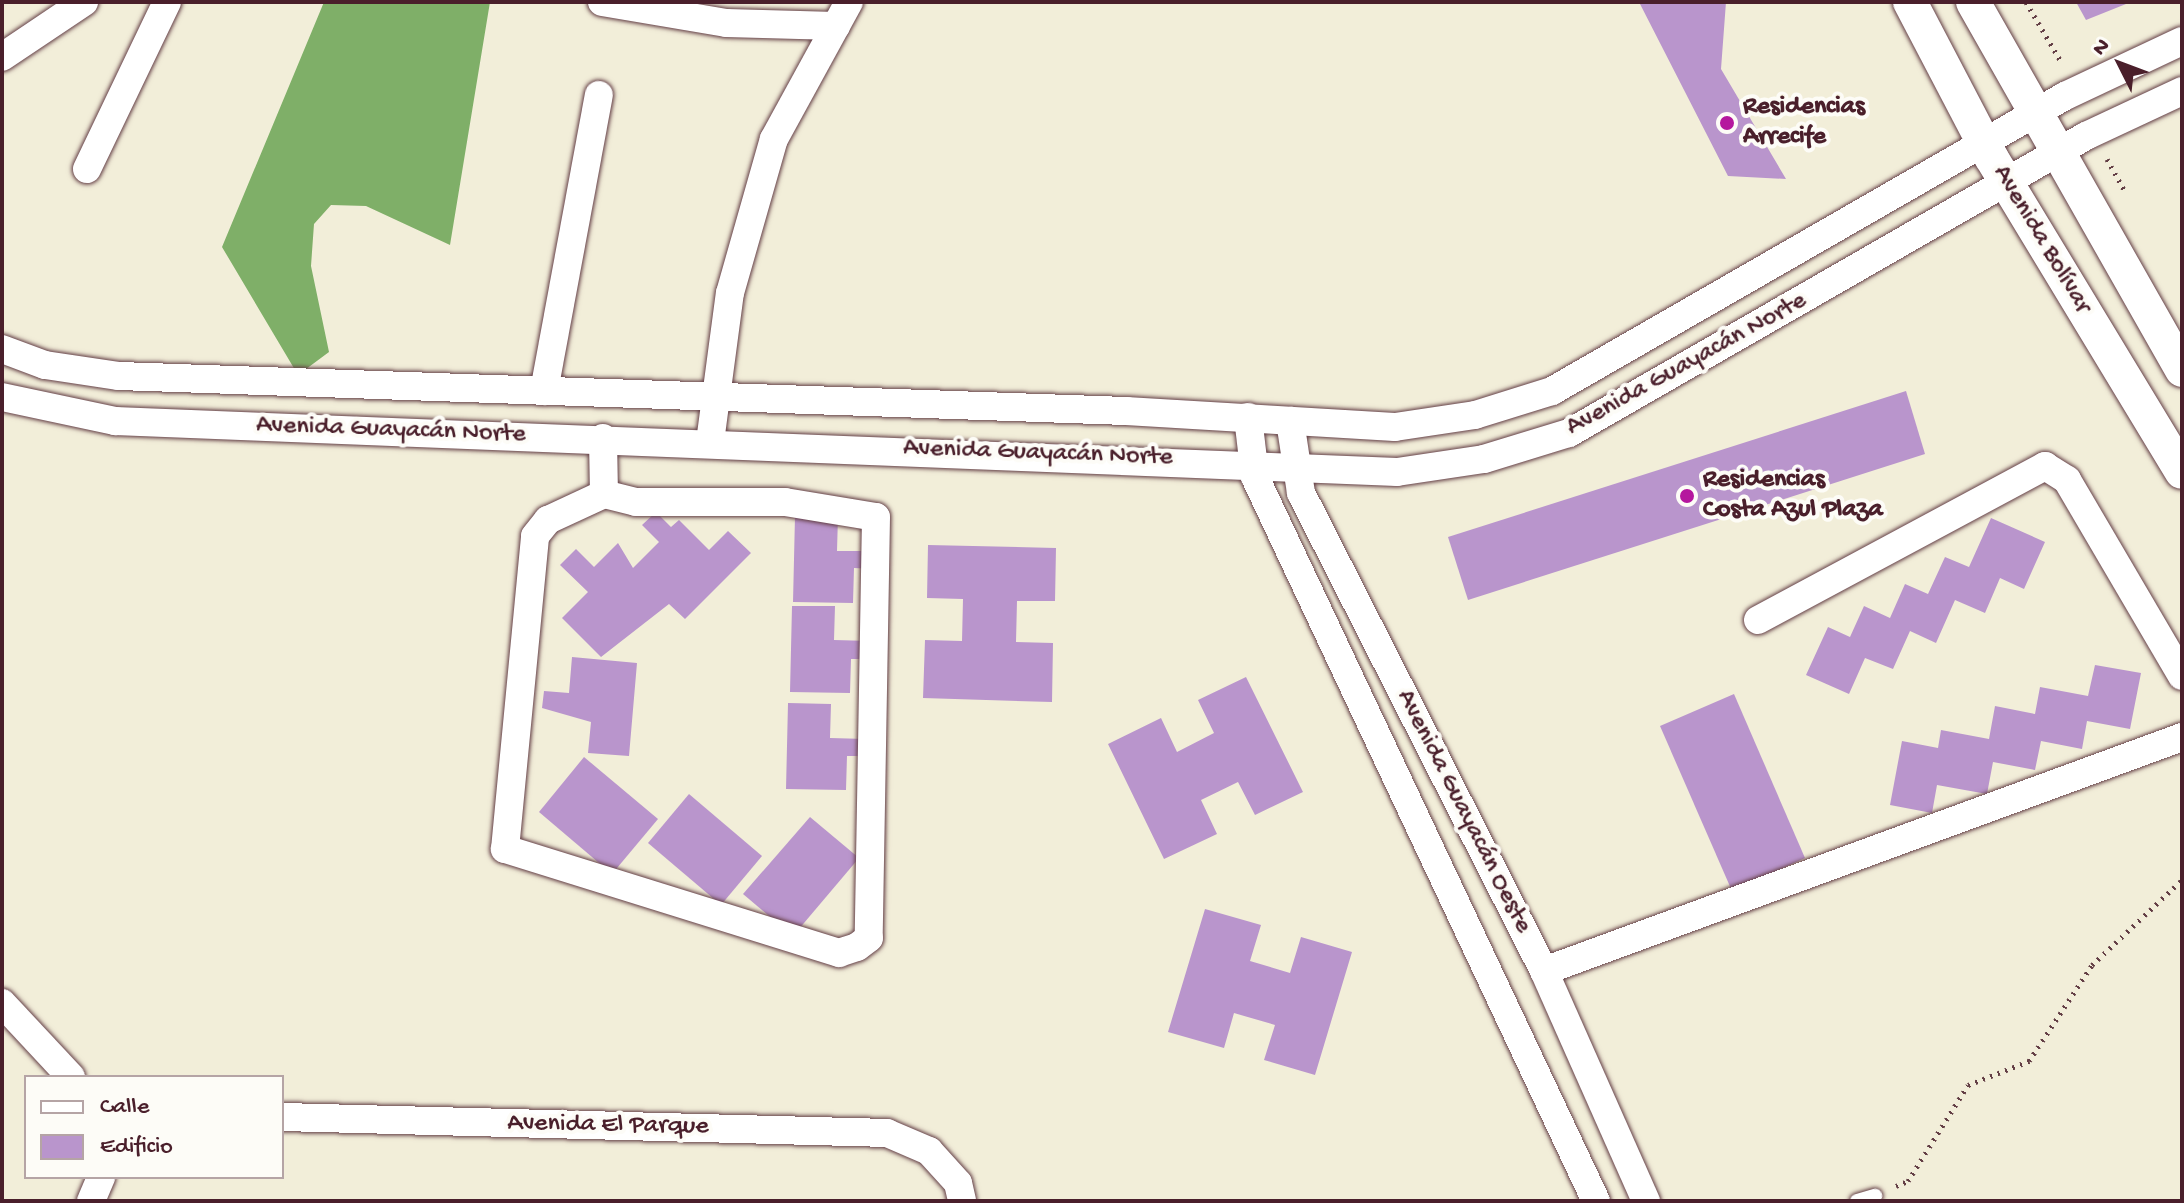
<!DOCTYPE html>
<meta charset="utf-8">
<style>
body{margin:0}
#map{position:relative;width:2184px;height:1203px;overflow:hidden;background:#f2eed9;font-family:"Gochi Hand",sans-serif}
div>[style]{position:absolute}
.forest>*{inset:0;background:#7faf68}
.building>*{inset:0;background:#b995cc}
.path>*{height:5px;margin-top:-2.5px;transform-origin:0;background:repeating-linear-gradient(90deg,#633e45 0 2px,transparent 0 8px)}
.roads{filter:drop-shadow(0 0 2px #633e45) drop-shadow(0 0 2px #633e45)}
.service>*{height:14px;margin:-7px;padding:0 7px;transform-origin:7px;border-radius:7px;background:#fff}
.minor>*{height:28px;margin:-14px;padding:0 14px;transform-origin:14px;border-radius:14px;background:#fff}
.tertiary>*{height:34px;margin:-17px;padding:0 17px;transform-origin:17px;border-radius:17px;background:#fff}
.dots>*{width:22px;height:22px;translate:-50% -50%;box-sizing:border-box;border:4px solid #fdfcf7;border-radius:50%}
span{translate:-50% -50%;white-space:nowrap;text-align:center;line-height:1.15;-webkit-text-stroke:8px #fdfcf7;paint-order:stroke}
.poi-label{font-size:26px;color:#4a1f2b;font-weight:700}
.left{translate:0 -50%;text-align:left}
.street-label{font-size:26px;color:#4a1f2b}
.frame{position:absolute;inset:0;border:4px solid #4a1f2b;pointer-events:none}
.legend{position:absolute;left:24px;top:1075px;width:260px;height:104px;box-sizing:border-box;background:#fdfcf7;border:2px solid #b5a4a5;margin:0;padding:10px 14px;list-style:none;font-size:24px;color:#4a1f2b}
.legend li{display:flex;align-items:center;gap:16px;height:40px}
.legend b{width:40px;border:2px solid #b5a4a5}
.north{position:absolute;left:2080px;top:24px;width:80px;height:80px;-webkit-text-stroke:6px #fdfcf7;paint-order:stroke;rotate:312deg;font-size:22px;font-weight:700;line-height:32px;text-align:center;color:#4a1f2b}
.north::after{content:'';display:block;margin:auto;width:28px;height:36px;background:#4a1f2b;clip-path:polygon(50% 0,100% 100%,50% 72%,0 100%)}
</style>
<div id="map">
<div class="forest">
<i style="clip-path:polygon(324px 2px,490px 2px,450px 245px,366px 206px,331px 205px,314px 224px,311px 266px,329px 352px,298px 375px,222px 247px)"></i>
</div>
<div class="building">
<i style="clip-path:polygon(1639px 2px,1726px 2px,1721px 69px,1786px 179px,1728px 176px)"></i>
<i style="clip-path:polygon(2076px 2px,2131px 2px,2086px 20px)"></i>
<i style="clip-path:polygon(1906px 391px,1925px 454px,1468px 600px,1448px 537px)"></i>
<i style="clip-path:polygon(656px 512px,671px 527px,679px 520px,709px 550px,728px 531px,751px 553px,685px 619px,669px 604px,601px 657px,562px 618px,588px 592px,560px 565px,576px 549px,594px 567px,618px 543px,633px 568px,659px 542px,642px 525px)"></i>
<i style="clip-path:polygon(795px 516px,838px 516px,837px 551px,873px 551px,873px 569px,854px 568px,853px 603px,793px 602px)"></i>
<i style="clip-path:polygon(1991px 518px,2045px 542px,2024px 589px,2000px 578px,1985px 613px,1955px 600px,1936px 643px,1910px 631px,1893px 669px,1865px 658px,1849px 694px,1806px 675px,1828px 627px,1850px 637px,1864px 606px,1890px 618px,1905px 584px,1928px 594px,1945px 557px,1969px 567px)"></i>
<i style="clip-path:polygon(928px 545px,1056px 548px,1055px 601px,1017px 601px,1016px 642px,1053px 643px,1052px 702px,923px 698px,925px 640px,962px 641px,963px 599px,927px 598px)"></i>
<i style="clip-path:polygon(792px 606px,835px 606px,834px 640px,871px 641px,870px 659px,851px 659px,850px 693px,790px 692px)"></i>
<i style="clip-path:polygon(572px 657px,637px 663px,629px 756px,588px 753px,591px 722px,542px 708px,544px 691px,569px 693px)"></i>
<i style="clip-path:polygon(2095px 665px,2141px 673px,2130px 729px,2087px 721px,2082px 749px,2041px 741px,2035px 770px,1993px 762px,1987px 794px,1937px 785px,1932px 813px,1890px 805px,1902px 741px,1938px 748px,1941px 730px,1989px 739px,1995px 706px,2035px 714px,2040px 687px,2088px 696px)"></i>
<i style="clip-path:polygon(1246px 677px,1303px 792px,1255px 815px,1238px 782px,1201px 800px,1217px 834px,1164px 859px,1108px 744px,1161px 718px,1177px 752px,1214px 733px,1198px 700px)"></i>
<i style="clip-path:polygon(1734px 694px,1805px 858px,1732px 891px,1660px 726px)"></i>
<i style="clip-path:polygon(788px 703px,831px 704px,830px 738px,866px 739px,866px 756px,847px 756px,846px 790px,786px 789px)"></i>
<i style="clip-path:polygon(584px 757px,658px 819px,612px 874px,539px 812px)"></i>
<i style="clip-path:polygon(689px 794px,762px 856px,721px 905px,648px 843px)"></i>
<i style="clip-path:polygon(810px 817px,859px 858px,793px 936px,743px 894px)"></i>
<i style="clip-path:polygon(1205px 909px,1261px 925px,1250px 961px,1290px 973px,1301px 937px,1352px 952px,1315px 1075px,1264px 1060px,1275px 1025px,1234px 1013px,1224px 1048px,1168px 1032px)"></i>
</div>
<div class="path">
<i style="left:2026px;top:2px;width:71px;rotate:59.5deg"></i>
<i style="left:2107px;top:159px;width:39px;rotate:61deg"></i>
<i style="left:1896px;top:1186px;width:13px;rotate:-23deg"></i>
<i style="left:1908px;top:1181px;width:113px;rotate:-58deg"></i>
<i style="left:1968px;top:1085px;width:66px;rotate:-21.5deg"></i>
<i style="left:2029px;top:1061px;width:115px;rotate:-56.7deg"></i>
<i style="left:2092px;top:965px;width:124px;rotate:-43.4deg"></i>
</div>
<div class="roads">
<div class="service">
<i style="left:1857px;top:1201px;width:19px;rotate:-16deg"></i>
</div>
<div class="minor">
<i style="left:602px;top:2px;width:126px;rotate:9.6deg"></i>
<i style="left:726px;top:23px;width:110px;rotate:1.6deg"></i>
<i style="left:2px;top:57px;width:99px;rotate:-33.9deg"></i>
<i style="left:87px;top:169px;width:185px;rotate:-64.4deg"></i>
<i style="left:2px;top:349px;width:46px;rotate:20.4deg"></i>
<i style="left:45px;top:365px;width:75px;rotate:8.5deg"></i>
<i style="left:119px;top:376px;width:1008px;rotate:1.99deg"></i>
<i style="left:1126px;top:411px;width:269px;rotate:3.4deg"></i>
<i style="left:1395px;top:427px;width:81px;rotate:-8.5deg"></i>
<i style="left:1475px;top:415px;width:81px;rotate:-17.3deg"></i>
<i style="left:1552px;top:391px;width:592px;rotate:-29.9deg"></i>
<i style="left:2065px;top:96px;width:129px;rotate:-25.2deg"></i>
<i style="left:544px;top:391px;width:301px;rotate:-79.5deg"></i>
<i style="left:2px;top:397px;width:116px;rotate:12deg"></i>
<i style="left:115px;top:421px;width:1283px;rotate:2.28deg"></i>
<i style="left:1397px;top:472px;width:88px;rotate:-8.5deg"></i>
<i style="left:1484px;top:459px;width:89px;rotate:-17deg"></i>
<i style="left:1569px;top:433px;width:596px;rotate:-29.88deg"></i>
<i style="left:2086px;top:136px;width:106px;rotate:-25.1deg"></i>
<i style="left:1248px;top:417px;width:60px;rotate:83.3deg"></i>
<i style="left:1255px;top:477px;width:800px;rotate:64.78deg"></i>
<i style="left:1290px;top:421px;width:73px;rotate:81.3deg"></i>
<i style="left:1301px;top:493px;width:536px;rotate:63.05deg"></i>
<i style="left:1544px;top:971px;width:252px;rotate:66.1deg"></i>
<i style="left:603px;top:438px;width:56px;rotate:89deg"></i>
<i style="left:710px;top:442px;width:150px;rotate:-82.4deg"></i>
<i style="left:730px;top:293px;width:160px;rotate:-74.1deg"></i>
<i style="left:774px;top:139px;width:156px;rotate:-61.3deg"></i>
<i style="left:604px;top:494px;width:33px;rotate:14deg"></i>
<i style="left:636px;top:502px;width:149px"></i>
<i style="left:785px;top:502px;width:92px;rotate:9.4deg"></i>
<i style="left:876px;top:517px;width:421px;rotate:91deg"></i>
<i style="left:869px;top:938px;width:15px;rotate:143deg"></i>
<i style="left:857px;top:947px;width:19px;rotate:162deg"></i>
<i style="left:839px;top:953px;width:350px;rotate:-162.7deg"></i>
<i style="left:505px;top:849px;width:314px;rotate:-84.5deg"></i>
<i style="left:535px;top:536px;width:21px;rotate:-51deg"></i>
<i style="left:548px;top:520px;width:62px;rotate:-24.9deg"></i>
<i style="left:1758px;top:620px;width:326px;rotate:-28.2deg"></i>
<i style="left:2045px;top:466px;width:26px;rotate:32deg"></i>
<i style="left:2067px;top:480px;width:227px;rotate:59.6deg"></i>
<i style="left:1544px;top:971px;width:680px;rotate:-20.14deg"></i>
<i style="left:2px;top:1003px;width:101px;rotate:47deg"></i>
<i style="left:282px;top:1117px;width:605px;rotate:1.51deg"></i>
<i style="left:887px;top:1133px;width:46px;rotate:23.2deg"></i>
<i style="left:929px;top:1151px;width:43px;rotate:47.8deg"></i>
<i style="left:958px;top:1183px;width:18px;rotate:77deg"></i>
<i style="left:91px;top:1201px;width:26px;rotate:-67deg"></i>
</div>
<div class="tertiary">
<i style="left:1910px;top:2px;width:175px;rotate:62.4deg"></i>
<i style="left:1991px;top:157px;width:368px;rotate:58.8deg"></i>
<i style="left:1973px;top:2px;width:423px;rotate:60.4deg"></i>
</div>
</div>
<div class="dots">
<i style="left:1727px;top:123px;background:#b5179e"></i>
<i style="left:1687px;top:496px;background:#b5179e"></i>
</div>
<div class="poi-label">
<span class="left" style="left:1743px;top:123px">Residencias<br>Arrecife</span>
<span class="left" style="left:1703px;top:496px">Residencias<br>Costa Azul Plaza</span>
</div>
<div class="street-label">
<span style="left:2041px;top:240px;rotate:59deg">Avenida Bolívar</span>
<span style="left:1687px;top:365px;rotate:-29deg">Avenida Guayacán Norte</span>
<span style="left:391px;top:431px;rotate:2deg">Avenida Guayacán Norte</span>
<span style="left:1038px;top:454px;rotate:2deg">Avenida Guayacán Norte</span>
<span style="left:1463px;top:812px;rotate:63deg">Avenida Guayacán Oeste</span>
<span style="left:608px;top:1126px;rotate:1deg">Avenida El Parque</span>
</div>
<div class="frame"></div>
<ul class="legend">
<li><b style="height:10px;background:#fff"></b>Calle</li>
<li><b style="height:22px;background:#b995cc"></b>Edificio</li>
</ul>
<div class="north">N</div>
</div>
